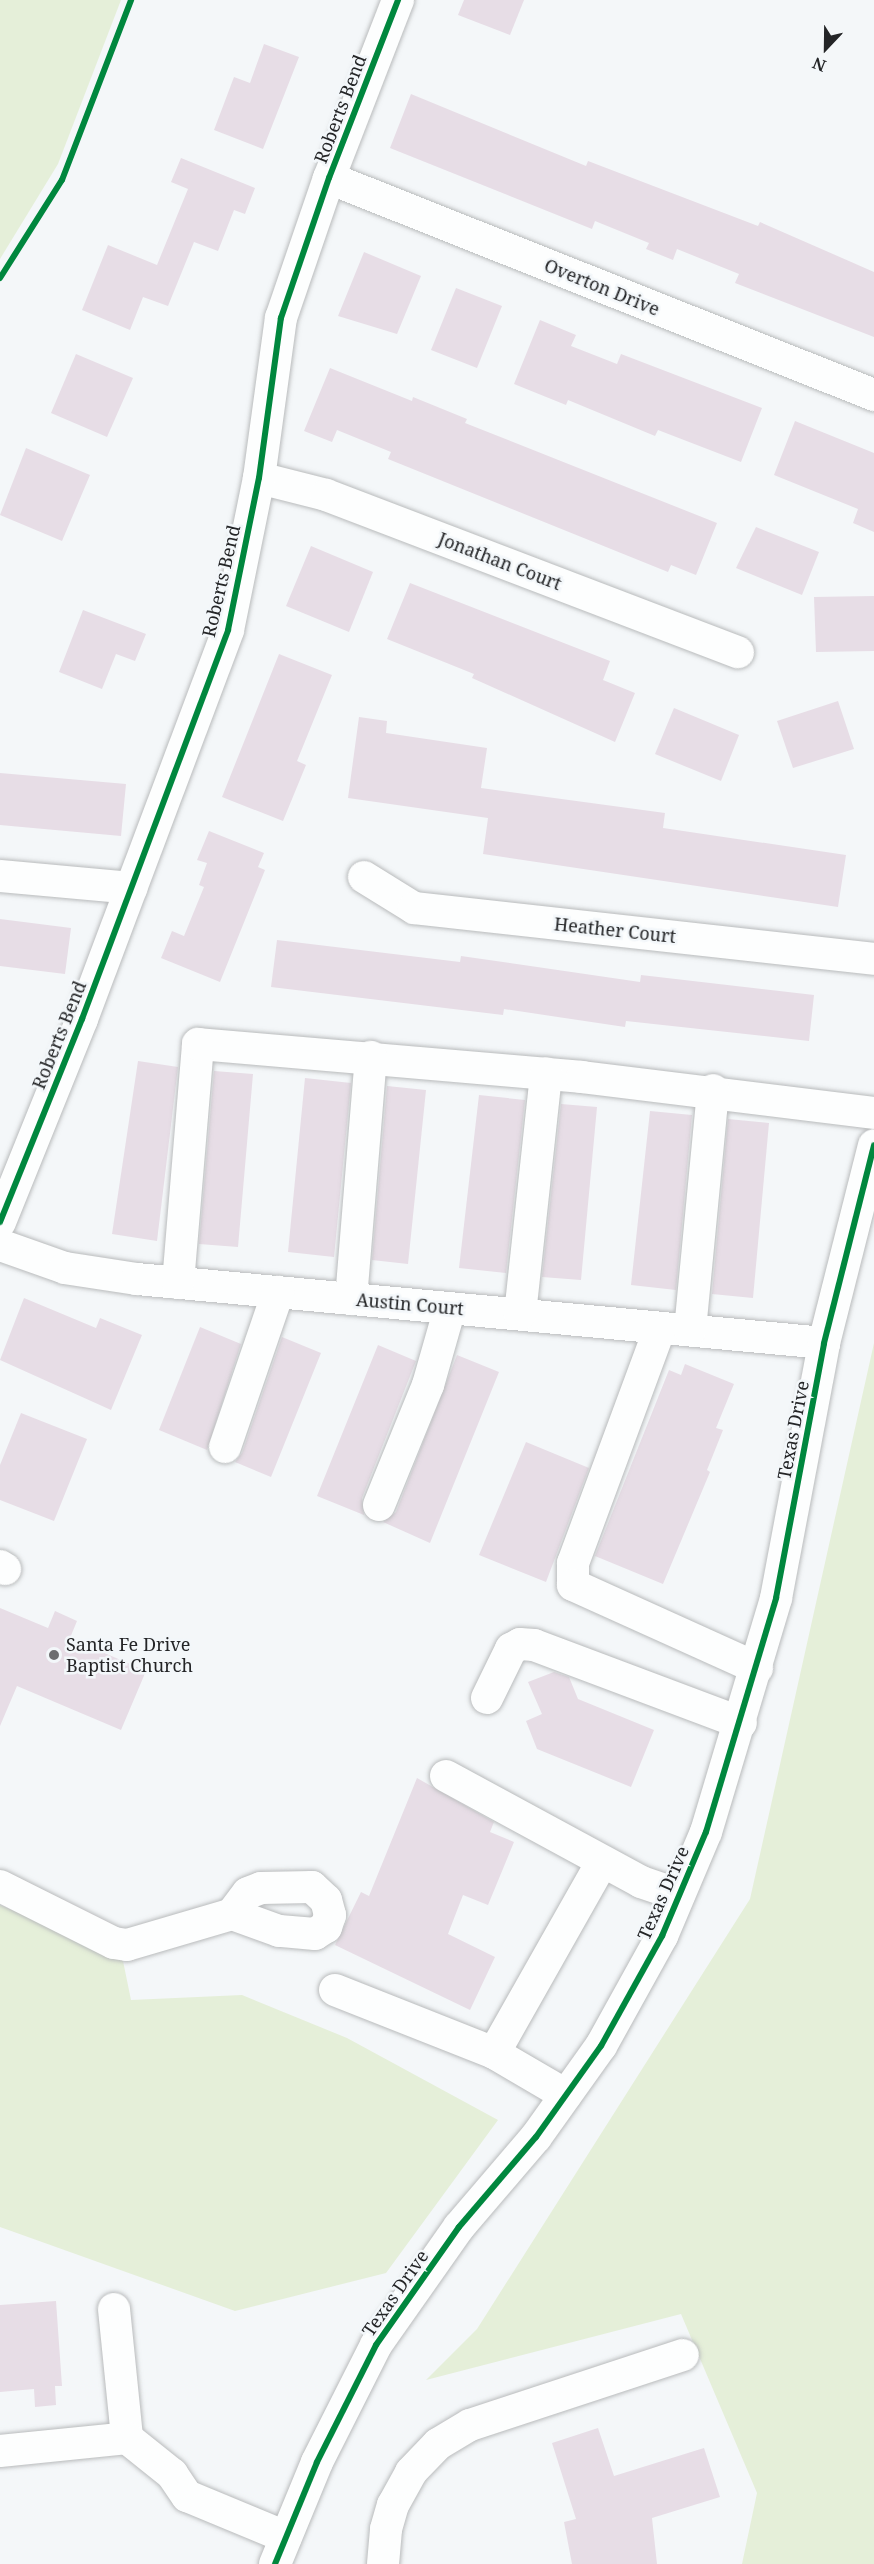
<!DOCTYPE html>
<style>
body{margin:0}
#map{position:relative;width:874px;height:2564px;overflow:hidden;background:#f4f7f9;font-family:"Noto Serif",serif}
div>[style]{position:absolute}
.green>*{inset:0;background:#e5efd9}
.building>*{inset:0;background:#e7dde6}
.roads{filter:drop-shadow(0 0 2px #b9bbbc) drop-shadow(0 0 2px #b9bbbc)}
.minor>*{height:32px;margin:-16px;padding:0 16px;transform-origin:16px;border-radius:16px;background:#fdfefe}
.cycleway>*{height:6px;margin:-3px;padding:0 3px;transform-origin:3px;border-radius:3px;background:#00873e}
.dots>*{width:16px;height:16px;translate:-50% -50%;box-sizing:border-box;border:3px solid #f3f7fa;border-radius:50%}
span{translate:-50% -50%;white-space:nowrap;text-align:center;line-height:1.15;-webkit-text-stroke:5px #f3f7fa;paint-order:stroke}
.street-label{font-size:18px;color:#242527}
.poi-label{font-size:18px;color:#242527}
.left{translate:0 -50%;text-align:left}
.north{position:absolute;left:796px;top:18px;width:60px;height:60px;-webkit-text-stroke:4px #f3f7fa;paint-order:stroke;rotate:202deg;font-size:16px;font-weight:700;line-height:24px;text-align:center;color:#242527}
.north::after{content:'';display:block;margin:auto;width:21px;height:27px;background:#242527;clip-path:polygon(50% 0,100% 100%,50% 72%,0 100%)}
</style>
<div id="map">
<div class="green">
<i style="clip-path:polygon(0 0,121px 0,58px 164px,0 259px)"></i>
<i style="clip-path:polygon(874px 1343px,874px 2564px,742px 2564px,757px 2493px,681px 2314px,426px 2380px,477px 2329px,750px 1899px)"></i>
<i style="clip-path:polygon(0 1905px,122px 1956px,131px 2000px,242px 1995px,347px 2038px,498px 2120px,386px 2273px,235px 2311px,0 2227px)"></i>
</div>
<div class="building">
<i style="clip-path:polygon(464px 0,524px 0,510px 35px,458px 15px)"></i>
<i style="clip-path:polygon(264px 44px,299px 57px,263px 149px,214px 130px,234px 77px,250px 83px)"></i>
<i style="clip-path:polygon(411px 94px,586px 166px,588px 161px,758px 226px,760px 222px,874px 272px,874px 337px,735px 283px,739px 274px,677px 249px,673px 260px,646px 249px,649px 243px,595px 221px,592px 229px,390px 148px)"></i>
<i style="clip-path:polygon(181px 158px,255px 188px,245px 214px,234px 210px,218px 251px,194px 242px,168px 306px,143px 297px,130px 330px,82px 310px,108px 245px,157px 265px,188px 189px,171px 182px)"></i>
<i style="clip-path:polygon(364px 252px,421px 276px,397px 334px,338px 316px)"></i>
<i style="clip-path:polygon(456px 288px,502px 306px,477px 368px,431px 350px)"></i>
<i style="clip-path:polygon(540px 320px,576px 335px,571px 346px,617px 364px,621px 354px,762px 408px,741px 462px,658px 430px,655px 436px,568px 400px,566px 405px,514px 384px)"></i>
<i style="clip-path:polygon(76px 354px,133px 378px,107px 437px,51px 413px)"></i>
<i style="clip-path:polygon(330px 368px,412px 401px,413px 397px,467px 419px,465px 423px,717px 523px,696px 575px,671px 565px,668px 572px,388px 459px,391px 452px,337px 430px,332px 442px,304px 431px)"></i>
<i style="clip-path:polygon(795px 421px,874px 453px,874px 532px,853px 523px,858px 509px,774px 475px)"></i>
<i style="clip-path:polygon(26px 448px,90px 475px,62px 541px,0 515px)"></i>
<i style="clip-path:polygon(756px 527px,819px 552px,802px 595px,736px 568px)"></i>
<i style="clip-path:polygon(311px 546px,373px 572px,349px 632px,286px 606px)"></i>
<i style="clip-path:polygon(410px 583px,610px 661px,603px 680px,635px 693px,615px 742px,472px 678px,474px 674px,387px 639px)"></i>
<i style="clip-path:polygon(874px 596px,874px 651px,816px 652px,814px 597px)"></i>
<i style="clip-path:polygon(83px 610px,146px 634px,135px 661px,116px 654px,102px 689px,59px 672px)"></i>
<i style="clip-path:polygon(279px 654px,332px 675px,297px 761px,306px 765px,283px 821px,222px 797px)"></i>
<i style="clip-path:polygon(838px 701px,854px 749px,793px 768px,777px 721px)"></i>
<i style="clip-path:polygon(674px 708px,739px 735px,721px 781px,655px 754px)"></i>
<i style="clip-path:polygon(359px 717px,387px 721px,386px 733px,487px 748px,481px 788px,665px 813px,663px 828px,846px 855px,838px 907px,483px 854px,488px 818px,348px 798px)"></i>
<i style="clip-path:polygon(0 773px,126px 784px,121px 836px,0 825px)"></i>
<i style="clip-path:polygon(209px 831px,264px 853px,258px 867px,265px 870px,220px 982px,161px 958px,172px 931px,184px 936px,204px 887px,199px 885px,207px 863px,197px 860px)"></i>
<i style="clip-path:polygon(0 919px,71px 928px,65px 974px,0 966px)"></i>
<i style="clip-path:polygon(277px 940px,460px 962px,461px 956px,640px 982px,641px 975px,814px 995px,809px 1041px,626px 1021px,625px 1027px,504px 1009px,503px 1015px,271px 987px)"></i>
<i style="clip-path:polygon(138px 1061px,178px 1067px,157px 1241px,112px 1234px)"></i>
<i style="clip-path:polygon(214px 1071px,253px 1074px,238px 1247px,199px 1244px)"></i>
<i style="clip-path:polygon(305px 1078px,351px 1083px,334px 1257px,288px 1252px)"></i>
<i style="clip-path:polygon(387px 1086px,426px 1090px,408px 1264px,372px 1260px)"></i>
<i style="clip-path:polygon(479px 1095px,525px 1100px,506px 1273px,459px 1268px)"></i>
<i style="clip-path:polygon(561px 1104px,597px 1107px,581px 1280px,542px 1277px)"></i>
<i style="clip-path:polygon(650px 1111px,692px 1115px,676px 1290px,631px 1285px)"></i>
<i style="clip-path:polygon(728px 1119px,769px 1123px,753px 1298px,712px 1294px)"></i>
<i style="clip-path:polygon(24px 1298px,96px 1328px,100px 1318px,142px 1335px,111px 1410px,0 1360px)"></i>
<i style="clip-path:polygon(200px 1327px,241px 1344px,207px 1450px,159px 1430px)"></i>
<i style="clip-path:polygon(282px 1337px,321px 1353px,271px 1477px,235px 1462px,242px 1453px)"></i>
<i style="clip-path:polygon(378px 1345px,416px 1361px,362px 1498px,364px 1515px,317px 1496px)"></i>
<i style="clip-path:polygon(457px 1355px,499px 1372px,430px 1543px,383px 1522px,396px 1512px)"></i>
<i style="clip-path:polygon(685px 1364px,734px 1384px,716px 1428px,723px 1430px,707px 1470px,710px 1472px,663px 1584px,595px 1556px,669px 1370px,681px 1375px)"></i>
<i style="clip-path:polygon(21px 1413px,87px 1439px,54px 1521px,0 1500px,0 1465px)"></i>
<i style="clip-path:polygon(526px 1442px,589px 1468px,546px 1582px,479px 1555px)"></i>
<i style="clip-path:polygon(0 1608px,48px 1628px,55px 1611px,77px 1621px,70px 1638px,146px 1671px,121px 1730px,17px 1686px,0 1726px)"></i>
<i style="clip-path:polygon(554px 1672px,569px 1677px,578px 1699px,654px 1730px,631px 1787px,537px 1749px,526px 1721px,542px 1714px,528px 1682px)"></i>
<i style="clip-path:polygon(417px 1778px,494px 1822px,490px 1832px,514px 1842px,488px 1905px,463px 1895px,448px 1934px,495px 1957px,470px 2010px,335px 1945px,361px 1892px,369px 1896px)"></i>
<i style="clip-path:polygon(56px 2301px,62px 2386px,55px 2386px,56px 2405px,35px 2407px,34px 2389px,0 2392px,0 2305px)"></i>
<i style="clip-path:polygon(598px 2428px,614px 2476px,704px 2448px,720px 2497px,652px 2518px,657px 2564px,572px 2564px,564px 2522px,576px 2519px,552px 2443px)"></i>
</div>
<div class="roads">
<div class="minor">
<i style="left:329px;top:178px;width:587px;rotate:21.71deg"></i>
<i style="left:259px;top:478px;width:69px;rotate:14.2deg"></i>
<i style="left:326px;top:495px;width:441px;rotate:20.9deg"></i>
<i style="left:0;top:876px;width:132px;rotate:5.2deg"></i>
<i style="left:364px;top:877px;width:59px;rotate:31.8deg"></i>
<i style="left:414px;top:908px;width:463px;rotate:6.3deg"></i>
<i style="left:0;top:1222px;width:219px;rotate:-68deg"></i>
<i style="left:82px;top:1019px;width:415px;rotate:-69.4deg"></i>
<i style="left:228px;top:630px;width:155px;rotate:-78.5deg"></i>
<i style="left:259px;top:478px;width:162px;rotate:-82.2deg"></i>
<i style="left:281px;top:318px;width:148px;rotate:-71.1deg"></i>
<i style="left:329px;top:178px;width:191px;rotate:-68.8deg"></i>
<i style="left:0;top:1245px;width:69px;rotate:19.5deg"></i>
<i style="left:65px;top:1268px;width:73px;rotate:8.7deg"></i>
<i style="left:137px;top:1279px;width:690px;rotate:5.32deg"></i>
<i style="left:178px;top:1283px;width:240px;rotate:-85.2deg"></i>
<i style="left:198px;top:1044px;width:385px;rotate:4.9deg"></i>
<i style="left:582px;top:1077px;width:294px;rotate:7deg"></i>
<i style="left:351px;top:1299px;width:243px;rotate:-85.3deg"></i>
<i style="left:520px;top:1314px;width:242px;rotate:-83.8deg"></i>
<i style="left:660px;top:1328px;width:251px;rotate:110.3deg"></i>
<i style="left:573px;top:1563px;width:22px;rotate:90deg"></i>
<i style="left:573px;top:1585px;width:202px;rotate:24.3deg"></i>
<i style="left:690px;top:1330px;width:241px;rotate:-84.5deg"></i>
<i style="left:225px;top:1447px;width:164px;rotate:-71.1deg"></i>
<i style="left:379px;top:1505px;width:130px;rotate:-67.8deg"></i>
<i style="left:428px;top:1385px;width:80px;rotate:-74.1deg"></i>
<i style="left:0;top:1566px;width:6px;rotate:31deg"></i>
<i style="left:487px;top:1698px;width:55px;rotate:-63.9deg"></i>
<i style="left:511px;top:1649px;width:10px;rotate:-29deg"></i>
<i style="left:520px;top:1644px;width:14px;rotate:4deg"></i>
<i style="left:534px;top:1645px;width:221px;rotate:20.6deg"></i>
<i style="left:446px;top:1776px;width:222px;rotate:28.5deg"></i>
<i style="left:641px;top:1882px;width:40px;rotate:18.9deg"></i>
<i style="left:0;top:1886px;width:127px;rotate:26.6deg"></i>
<i style="left:114px;top:1943px;width:13px;rotate:9deg"></i>
<i style="left:127px;top:1945px;width:109px;rotate:-16.4deg"></i>
<i style="left:232px;top:1914px;width:26px;rotate:-53deg"></i>
<i style="left:248px;top:1893px;width:14px;rotate:-21deg"></i>
<i style="left:261px;top:1888px;width:51px;rotate:-1.1deg"></i>
<i style="left:312px;top:1887px;width:19px;rotate:43deg"></i>
<i style="left:326px;top:1900px;width:16px;rotate:75deg"></i>
<i style="left:330px;top:1915px;width:13px;rotate:108deg"></i>
<i style="left:326px;top:1927px;width:13px;rotate:148deg"></i>
<i style="left:315px;top:1934px;width:36px;rotate:-175deg"></i>
<i style="left:279px;top:1931px;width:50px;rotate:-160.1deg"></i>
<i style="left:335px;top:1990px;width:171px;rotate:21.6deg"></i>
<i style="left:494px;top:2053px;width:83px;rotate:30.3deg"></i>
<i style="left:494px;top:2053px;width:219px;rotate:-60.5deg"></i>
<i style="left:114px;top:2309px;width:130px;rotate:84.2deg"></i>
<i style="left:0;top:2451px;width:128px;rotate:-5.8deg"></i>
<i style="left:127px;top:2438px;width:58px;rotate:38.7deg"></i>
<i style="left:172px;top:2474px;width:27px;rotate:56deg"></i>
<i style="left:187px;top:2496px;width:107px;rotate:22.5deg"></i>
<i style="left:275px;top:2564px;width:110px;rotate:-67.6deg"></i>
<i style="left:317px;top:2462px;width:131px;rotate:-63.2deg"></i>
<i style="left:376px;top:2345px;width:144px;rotate:-54.9deg"></i>
<i style="left:459px;top:2227px;width:118px;rotate:-49.5deg"></i>
<i style="left:536px;top:2137px;width:112px;rotate:-54.5deg"></i>
<i style="left:601px;top:2046px;width:126px;rotate:-61deg"></i>
<i style="left:662px;top:1936px;width:113px;rotate:-67.1deg"></i>
<i style="left:706px;top:1832px;width:244px;rotate:-73.3deg"></i>
<i style="left:776px;top:1598px;width:259px;rotate:-79.3deg"></i>
<i style="left:824px;top:1343px;width:204px;rotate:-75.8deg"></i>
<i style="left:383px;top:2564px;width:35px;rotate:-85deg"></i>
<i style="left:386px;top:2529px;width:25px;rotate:-74deg"></i>
<i style="left:393px;top:2505px;width:38px;rotate:-61deg"></i>
<i style="left:411px;top:2472px;width:39px;rotate:-46deg"></i>
<i style="left:438px;top:2444px;width:37px;rotate:-31deg"></i>
<i style="left:470px;top:2425px;width:224px;rotate:-18.2deg"></i>
</div>
</div>
<div class="cycleway">
<i style="left:0;top:278px;width:116px;rotate:-57.7deg"></i>
<i style="left:62px;top:180px;width:193px;rotate:-69deg"></i>
<i style="left:0;top:1222px;width:219px;rotate:-68deg"></i>
<i style="left:82px;top:1019px;width:415px;rotate:-69.4deg"></i>
<i style="left:228px;top:630px;width:155px;rotate:-78.5deg"></i>
<i style="left:259px;top:478px;width:162px;rotate:-82.2deg"></i>
<i style="left:281px;top:318px;width:148px;rotate:-71.1deg"></i>
<i style="left:329px;top:178px;width:191px;rotate:-68.8deg"></i>
<i style="left:275px;top:2564px;width:110px;rotate:-67.6deg"></i>
<i style="left:317px;top:2462px;width:131px;rotate:-63.2deg"></i>
<i style="left:376px;top:2345px;width:144px;rotate:-54.9deg"></i>
<i style="left:459px;top:2227px;width:118px;rotate:-49.5deg"></i>
<i style="left:536px;top:2137px;width:112px;rotate:-54.5deg"></i>
<i style="left:601px;top:2046px;width:126px;rotate:-61deg"></i>
<i style="left:662px;top:1936px;width:113px;rotate:-67.1deg"></i>
<i style="left:706px;top:1832px;width:244px;rotate:-73.3deg"></i>
<i style="left:776px;top:1598px;width:259px;rotate:-79.3deg"></i>
<i style="left:824px;top:1343px;width:204px;rotate:-75.8deg"></i>
</div>
<div class="dots">
<i style="left:54px;top:1655px;background:#6d6e70"></i>
</div>
<div class="street-label">
<span style="left:340px;top:109px;rotate:-69deg">Roberts Bend</span>
<span style="left:602px;top:287px;rotate:22deg">Overton Drive</span>
<span style="left:500px;top:561px;rotate:21deg">Jonathan Court</span>
<span style="left:221px;top:581px;rotate:-77deg">Roberts Bend</span>
<span style="left:615px;top:930px;rotate:6deg">Heather Court</span>
<span style="left:59px;top:1035px;rotate:-68deg">Roberts Bend</span>
<span style="left:410px;top:1304px;rotate:5deg">Austin Court</span>
<span style="left:793px;top:1430px;rotate:-79deg">Texas Drive</span>
<span style="left:663px;top:1893px;rotate:-66deg">Texas Drive</span>
<span style="left:395px;top:2293px;rotate:-55deg">Texas Drive</span>
</div>
<div class="poi-label">
<span class="left" style="left:66px;top:1655px">Santa Fe Drive<br>Baptist Church</span>
</div>
<div class="north">N</div>
</div>
